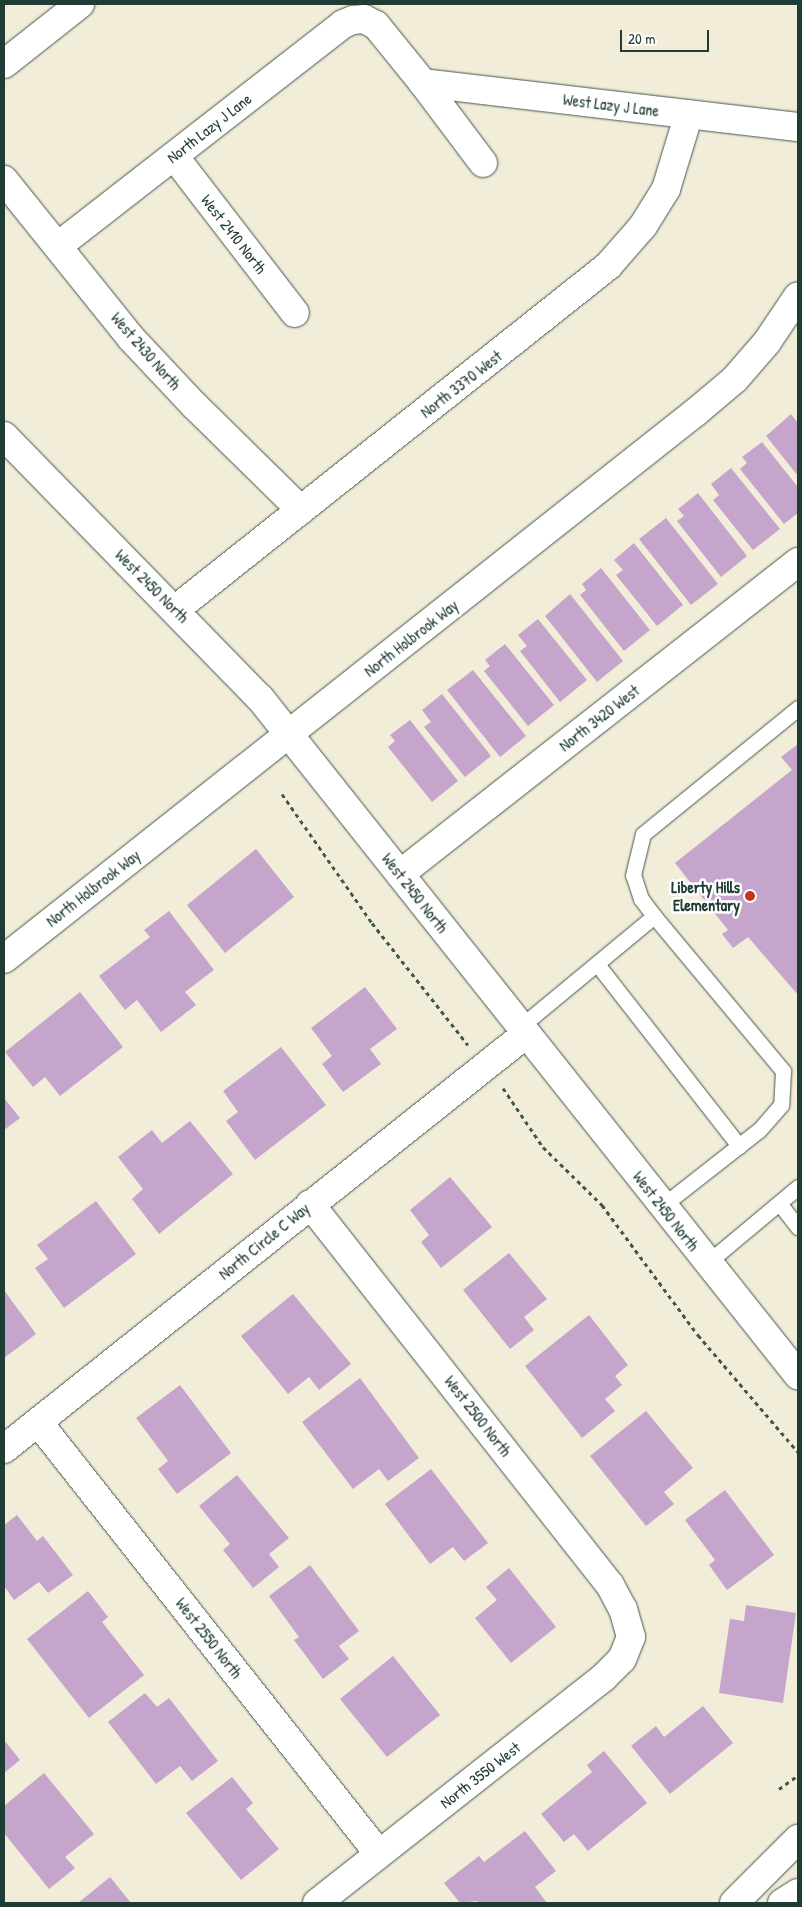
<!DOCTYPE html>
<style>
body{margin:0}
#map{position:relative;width:802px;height:1907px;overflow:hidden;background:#f2edd8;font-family:"Patrick Hand",sans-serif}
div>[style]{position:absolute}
.building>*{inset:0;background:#c5a5cb}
.path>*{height:3px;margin-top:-1.5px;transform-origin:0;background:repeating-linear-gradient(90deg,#3f574d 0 4px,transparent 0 8px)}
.roads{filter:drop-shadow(0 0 1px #3f574d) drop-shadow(0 0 1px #3f574d)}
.lane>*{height:15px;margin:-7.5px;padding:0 7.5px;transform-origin:7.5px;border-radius:7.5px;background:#fff}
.street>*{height:28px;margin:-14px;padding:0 14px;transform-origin:14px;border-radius:14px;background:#fff}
.secondary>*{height:28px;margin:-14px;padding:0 14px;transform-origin:14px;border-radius:14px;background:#fff}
.dots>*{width:14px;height:14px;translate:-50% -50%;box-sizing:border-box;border:2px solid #fff;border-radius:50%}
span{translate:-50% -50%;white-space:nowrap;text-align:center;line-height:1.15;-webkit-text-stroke:5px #fff;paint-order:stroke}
.street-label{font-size:16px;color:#1f3d34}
.poi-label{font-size:16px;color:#1f3d34;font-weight:700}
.right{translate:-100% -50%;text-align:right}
.frame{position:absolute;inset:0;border:5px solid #1f3d34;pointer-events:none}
.scale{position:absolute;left:620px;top:30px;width:89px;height:22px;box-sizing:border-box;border:2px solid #1f3d34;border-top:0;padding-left:6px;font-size:15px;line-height:18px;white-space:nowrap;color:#1f3d34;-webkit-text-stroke:4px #fff;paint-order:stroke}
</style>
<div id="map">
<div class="building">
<i style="clip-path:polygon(791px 414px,798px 423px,798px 476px,766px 436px)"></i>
<i style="clip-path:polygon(762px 442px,798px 487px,798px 513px,784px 524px,740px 469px,747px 463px,742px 457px)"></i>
<i style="clip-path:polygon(731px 468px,780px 529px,753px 550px,713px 500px,719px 495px,711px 484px)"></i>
<i style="clip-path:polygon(698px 493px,747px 556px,721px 577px,677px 521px,684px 516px,678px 509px)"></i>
<i style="clip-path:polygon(666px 518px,718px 584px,691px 605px,639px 539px)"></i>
<i style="clip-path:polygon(634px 543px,683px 605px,657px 626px,616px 575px,623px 570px,614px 560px)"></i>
<i style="clip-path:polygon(601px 568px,650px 630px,624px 651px,580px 595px,586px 590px,582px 584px)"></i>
<i style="clip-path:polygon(570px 594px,623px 661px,597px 682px,545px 616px)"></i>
<i style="clip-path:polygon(538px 619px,587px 680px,560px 702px,520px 651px,527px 646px,518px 635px)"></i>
<i style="clip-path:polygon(505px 644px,554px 705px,528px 726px,484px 671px,490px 666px,485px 660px)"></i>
<i style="clip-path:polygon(473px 670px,526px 736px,500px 757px,447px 690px)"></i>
<i style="clip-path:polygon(442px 694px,491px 756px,465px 777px,424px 727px,431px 722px,422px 710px)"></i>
<i style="clip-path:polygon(410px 720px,458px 781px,432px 802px,388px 747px,395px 741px,390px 735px)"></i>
<i style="clip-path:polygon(798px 744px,798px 995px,748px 937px,733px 948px,722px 934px,728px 930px,675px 863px,792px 770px,781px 757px)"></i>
<i style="clip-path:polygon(256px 849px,294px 897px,225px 953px,187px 905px)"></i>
<i style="clip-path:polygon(169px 911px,214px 970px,185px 992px,196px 1005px,161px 1032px,137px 1000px,125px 1010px,99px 976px,150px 937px,144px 930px)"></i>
<i style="clip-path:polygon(365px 987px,397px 1029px,370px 1049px,381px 1064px,343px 1092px,322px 1064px,332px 1056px,311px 1028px)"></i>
<i style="clip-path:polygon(80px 992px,123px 1047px,60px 1096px,45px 1077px,33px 1087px,5px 1052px)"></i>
<i style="clip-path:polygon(281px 1047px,326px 1105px,255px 1160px,226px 1121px,238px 1112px,223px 1091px)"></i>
<i style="clip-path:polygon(4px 1098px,20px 1118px,4px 1130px)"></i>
<i style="clip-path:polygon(190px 1121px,233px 1174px,159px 1234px,132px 1199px,143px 1189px,118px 1157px,152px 1130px,162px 1143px)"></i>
<i style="clip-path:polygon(450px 1177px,492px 1227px,441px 1268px,421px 1242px,429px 1235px,410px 1210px)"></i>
<i style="clip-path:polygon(96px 1201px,136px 1254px,64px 1308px,35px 1268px,48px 1259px,37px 1245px)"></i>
<i style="clip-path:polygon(509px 1253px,547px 1299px,524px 1317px,534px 1330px,510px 1349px,463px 1290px)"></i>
<i style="clip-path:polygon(4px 1290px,36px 1334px,4px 1358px)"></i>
<i style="clip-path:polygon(293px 1294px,351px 1364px,319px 1390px,309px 1377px,288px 1394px,241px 1336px)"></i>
<i style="clip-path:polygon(589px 1315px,628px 1365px,615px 1376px,622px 1385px,605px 1399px,615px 1411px,582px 1438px,525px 1366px)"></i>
<i style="clip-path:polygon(360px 1378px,419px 1458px,388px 1481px,379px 1469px,353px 1489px,302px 1422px)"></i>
<i style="clip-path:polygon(180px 1385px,231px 1453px,177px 1494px,158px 1469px,168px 1461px,136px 1418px)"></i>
<i style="clip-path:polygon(646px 1411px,693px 1468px,664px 1492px,674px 1504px,646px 1526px,590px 1456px)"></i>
<i style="clip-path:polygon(431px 1469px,488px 1543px,464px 1561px,453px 1547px,430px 1564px,385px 1504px)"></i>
<i style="clip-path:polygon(237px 1475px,289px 1538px,269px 1554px,279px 1567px,253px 1588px,223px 1550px,230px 1544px,199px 1506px)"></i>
<i style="clip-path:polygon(725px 1490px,774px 1555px,727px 1590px,709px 1565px,715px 1560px,685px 1520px)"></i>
<i style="clip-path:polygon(17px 1515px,37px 1541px,43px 1536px,73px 1575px,48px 1593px,39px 1582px,14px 1600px,4px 1586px,4px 1525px)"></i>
<i style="clip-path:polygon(310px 1565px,359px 1631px,339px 1646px,349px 1659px,323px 1679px,294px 1640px,299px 1637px,269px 1596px)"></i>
<i style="clip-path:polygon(509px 1568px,556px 1627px,511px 1663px,475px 1618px,497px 1600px,486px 1587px)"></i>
<i style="clip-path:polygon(88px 1591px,108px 1617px,102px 1622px,144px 1675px,89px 1718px,27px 1639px)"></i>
<i style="clip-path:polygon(746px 1605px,796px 1613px,783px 1703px,719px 1693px,730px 1619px,744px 1621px)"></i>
<i style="clip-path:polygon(393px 1656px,440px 1715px,387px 1757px,340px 1699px)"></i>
<i style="clip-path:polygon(145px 1693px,157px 1707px,169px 1698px,218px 1761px,192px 1781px,180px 1766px,156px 1784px,108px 1722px)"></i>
<i style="clip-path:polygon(703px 1706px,733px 1743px,670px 1794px,631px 1746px,656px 1726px,664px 1737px)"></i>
<i style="clip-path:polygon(4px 1740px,20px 1760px,4px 1773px)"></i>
<i style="clip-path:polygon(604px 1751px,647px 1803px,588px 1851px,574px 1834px,564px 1842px,541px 1814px,592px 1772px,587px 1765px)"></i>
<i style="clip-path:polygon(44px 1773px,94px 1834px,65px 1857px,75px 1868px,49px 1889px,4px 1833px,4px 1806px)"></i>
<i style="clip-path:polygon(232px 1777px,253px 1803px,246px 1809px,279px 1849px,241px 1880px,186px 1813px)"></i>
<i style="clip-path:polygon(525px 1831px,556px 1871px,535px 1887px,547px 1903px,479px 1903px,477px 1901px,460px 1903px,444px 1883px,479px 1856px,484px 1862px)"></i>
<i style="clip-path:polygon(110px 1877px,131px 1903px,78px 1903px)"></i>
</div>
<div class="path">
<i style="left:282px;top:794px;width:157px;rotate:55.1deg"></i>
<i style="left:372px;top:923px;width:155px;rotate:51.8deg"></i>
<i style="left:503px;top:1088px;width:71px;rotate:55.9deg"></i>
<i style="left:543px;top:1147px;width:83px;rotate:44.5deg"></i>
<i style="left:602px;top:1205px;width:162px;rotate:53.6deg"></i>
<i style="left:698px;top:1335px;width:154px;rotate:49.5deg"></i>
<i style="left:779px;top:1789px;width:24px;rotate:-36deg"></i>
</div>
<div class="roads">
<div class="lane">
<i style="left:654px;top:916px;width:21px;rotate:-127deg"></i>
<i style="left:641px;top:899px;width:25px;rotate:-108deg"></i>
<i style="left:633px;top:875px;width:42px;rotate:-76.3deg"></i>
<i style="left:643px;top:834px;width:200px;rotate:-39.1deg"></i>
<i style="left:597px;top:964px;width:231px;rotate:52deg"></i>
<i style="left:520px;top:1027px;width:174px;rotate:-39.6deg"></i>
<i style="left:654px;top:916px;width:202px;rotate:50.2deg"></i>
<i style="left:783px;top:1071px;width:34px;rotate:93deg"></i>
<i style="left:781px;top:1105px;width:33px;rotate:131deg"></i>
<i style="left:759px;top:1130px;width:123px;rotate:141.9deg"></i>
<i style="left:779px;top:1203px;width:31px;rotate:52deg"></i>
<i style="left:707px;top:1263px;width:119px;rotate:-39.9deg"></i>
</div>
<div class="street">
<i style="left:4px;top:64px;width:97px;rotate:-38.3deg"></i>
<i style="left:423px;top:83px;width:100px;rotate:53.1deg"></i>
<i style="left:174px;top:156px;width:198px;rotate:52.4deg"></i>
<i style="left:4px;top:180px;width:203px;rotate:51.2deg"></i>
<i style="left:131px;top:338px;width:92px;rotate:46.8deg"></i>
<i style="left:194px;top:405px;width:150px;rotate:44.5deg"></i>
<i style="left:58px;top:246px;width:361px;rotate:-37.9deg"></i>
<i style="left:343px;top:24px;width:11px;rotate:-22deg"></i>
<i style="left:353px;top:20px;width:11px;rotate:-5deg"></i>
<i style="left:364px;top:19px;width:13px;rotate:27deg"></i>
<i style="left:376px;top:25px;width:75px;rotate:51deg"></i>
<i style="left:423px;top:83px;width:378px;rotate:6.7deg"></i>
<i style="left:4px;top:436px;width:366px;rotate:45.7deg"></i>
<i style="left:260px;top:698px;width:865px;rotate:51.53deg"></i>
<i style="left:176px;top:609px;width:552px;rotate:-38.45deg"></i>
<i style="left:608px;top:266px;width:53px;rotate:-48.8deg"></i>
<i style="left:643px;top:226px;width:44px;rotate:-58.1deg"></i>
<i style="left:666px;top:189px;width:78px;rotate:-73deg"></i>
<i style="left:400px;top:874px;width:506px;rotate:-38.09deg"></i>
<i style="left:4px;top:959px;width:882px;rotate:-38.33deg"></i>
<i style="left:696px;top:412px;width:51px;rotate:-40.2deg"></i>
<i style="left:735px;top:379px;width:49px;rotate:-49.1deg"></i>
<i style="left:767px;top:342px;width:55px;rotate:-56deg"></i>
<i style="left:310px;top:1204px;width:485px;rotate:51.8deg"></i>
<i style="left:610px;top:1585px;width:27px;rotate:62deg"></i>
<i style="left:623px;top:1609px;width:29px;rotate:74deg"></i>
<i style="left:631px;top:1637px;width:24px;rotate:112deg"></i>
<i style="left:622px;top:1659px;width:27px;rotate:135deg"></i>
<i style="left:603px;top:1678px;width:364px;rotate:141.8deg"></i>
<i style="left:38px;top:1422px;width:550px;rotate:51.71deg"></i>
<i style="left:4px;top:1449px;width:667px;rotate:-38.49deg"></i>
</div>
<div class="secondary">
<i style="left:734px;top:1903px;width:91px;rotate:-45deg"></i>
<i style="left:782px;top:1903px;width:19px;rotate:-32deg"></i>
</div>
</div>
<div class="dots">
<i style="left:750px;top:896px;background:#c8321e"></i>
</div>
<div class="street-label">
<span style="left:611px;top:105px;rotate:7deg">West Lazy J Lane</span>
<span style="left:209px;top:128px;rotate:-38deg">North Lazy J Lane</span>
<span style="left:234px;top:234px;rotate:52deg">West 2410 North</span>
<span style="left:146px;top:351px;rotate:49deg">West 2430 North</span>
<span style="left:461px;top:384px;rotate:-38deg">North 3370 West</span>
<span style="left:152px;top:586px;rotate:45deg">West 2450 North</span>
<span style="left:411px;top:638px;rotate:-38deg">North Holbrook Way</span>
<span style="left:599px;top:718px;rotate:-38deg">North 3420 West</span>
<span style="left:93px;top:888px;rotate:-38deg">North Holbrook Way</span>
<span style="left:415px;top:893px;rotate:52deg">West 2450 North</span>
<span style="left:666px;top:1211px;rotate:52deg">West 2450 North</span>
<span style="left:264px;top:1241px;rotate:-39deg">North Circle C Way</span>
<span style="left:478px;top:1416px;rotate:52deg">West 2500 North</span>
<span style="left:209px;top:1638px;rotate:52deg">West 2550 North</span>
<span style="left:480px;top:1775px;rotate:-38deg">North 3550 West</span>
</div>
<div class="poi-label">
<span class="right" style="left:740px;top:896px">Liberty Hills<br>Elementary</span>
</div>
<div class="frame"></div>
<div class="scale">20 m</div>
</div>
